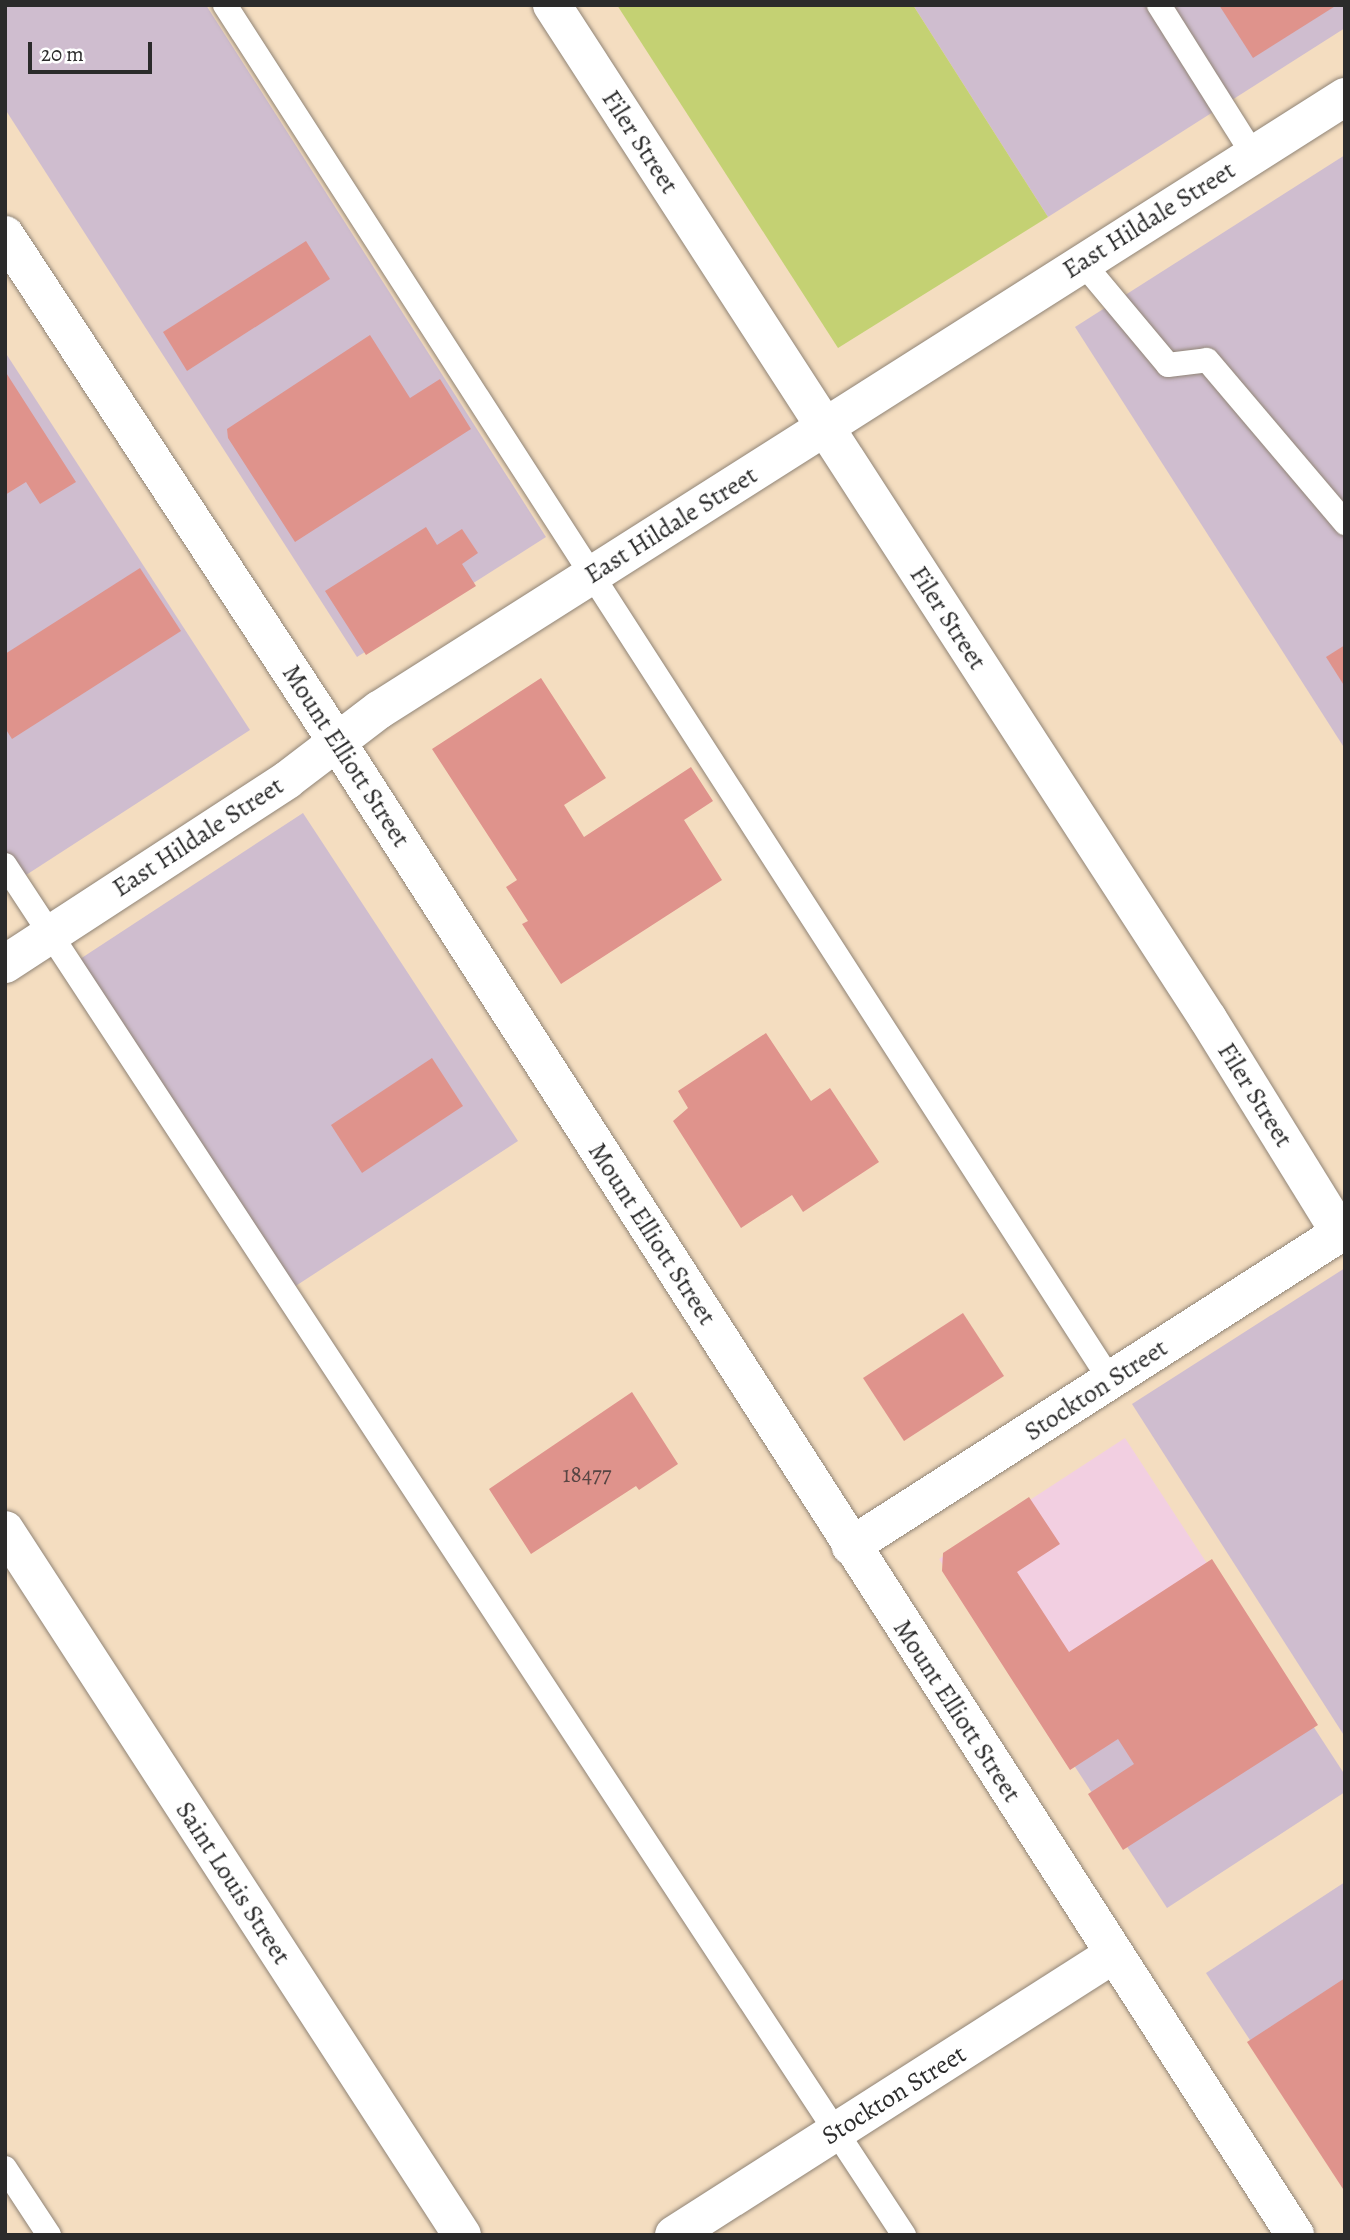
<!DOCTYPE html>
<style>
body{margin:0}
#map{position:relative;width:1350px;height:2240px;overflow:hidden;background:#f4ddc0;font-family:Alegreya,serif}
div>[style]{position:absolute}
.built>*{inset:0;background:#f2cfe1}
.industrial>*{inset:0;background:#cfbdcf}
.green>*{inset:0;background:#c4d173}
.building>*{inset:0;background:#df938c}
.roads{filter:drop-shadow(0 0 2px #908476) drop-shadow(0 0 2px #908476)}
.service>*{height:24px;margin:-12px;padding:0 12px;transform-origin:12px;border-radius:12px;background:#fff}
.minor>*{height:38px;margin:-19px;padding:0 19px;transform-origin:19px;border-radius:19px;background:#fff}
.tertiary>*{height:38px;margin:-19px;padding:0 19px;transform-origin:19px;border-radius:19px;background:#fff}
span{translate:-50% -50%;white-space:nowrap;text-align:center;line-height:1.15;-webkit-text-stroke:6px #fff;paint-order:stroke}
.number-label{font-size:23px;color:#584543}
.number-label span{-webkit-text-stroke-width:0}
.street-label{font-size:26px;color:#2b2b2b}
.frame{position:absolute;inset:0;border:7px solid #2b2b2b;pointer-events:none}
.scale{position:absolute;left:28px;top:42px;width:124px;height:32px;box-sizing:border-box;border:4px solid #2b2b2b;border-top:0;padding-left:9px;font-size:21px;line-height:24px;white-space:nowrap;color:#2b2b2b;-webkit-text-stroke:5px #fff;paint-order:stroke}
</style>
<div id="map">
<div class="built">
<i style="clip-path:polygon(1125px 1438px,1208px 1565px,1023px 1687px,939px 1559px)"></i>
</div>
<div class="industrial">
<i style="clip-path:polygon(5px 5px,206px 5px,546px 537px,357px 657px,5px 109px)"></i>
<i style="clip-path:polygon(913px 5px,1345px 5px,1345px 28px,1048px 217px)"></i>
<i style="clip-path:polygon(1345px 155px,1345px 749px,1075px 327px)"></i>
<i style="clip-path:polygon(5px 352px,250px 730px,23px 877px,5px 850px)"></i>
<i style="clip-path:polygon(303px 813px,518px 1141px,291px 1289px,77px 961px)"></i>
<i style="clip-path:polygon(1345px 1268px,1345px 1737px,1132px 1404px)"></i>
<i style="clip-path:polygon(1208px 1565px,1345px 1775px,1345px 1792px,1167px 1908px,1023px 1687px)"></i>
<i style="clip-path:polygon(1345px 1882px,1345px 2185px,1206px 1973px)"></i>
</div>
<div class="green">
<i style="clip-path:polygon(617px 5px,913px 5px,1048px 217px,838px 348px)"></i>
</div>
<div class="building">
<i style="clip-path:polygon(1219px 5px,1337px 5px,1253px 58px)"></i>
<i style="clip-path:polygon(306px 241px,330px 279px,187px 371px,163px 332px)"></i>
<i style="clip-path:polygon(370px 335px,410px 398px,440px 379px,471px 429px,295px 542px,228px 438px,227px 429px)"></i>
<i style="clip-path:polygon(5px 371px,76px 482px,40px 504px,26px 482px,5px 495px)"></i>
<i style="clip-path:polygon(426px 527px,437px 545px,462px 529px,478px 553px,462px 564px,476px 586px,366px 655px,325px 591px)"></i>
<i style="clip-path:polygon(140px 568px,181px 631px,12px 739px,5px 728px,5px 654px)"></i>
<i style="clip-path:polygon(1345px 645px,1345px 687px,1326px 657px)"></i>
<i style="clip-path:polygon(541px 678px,606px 778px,564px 805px,584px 837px,691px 767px,713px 801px,684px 820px,722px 880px,561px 984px,522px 924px,528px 921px,506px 887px,517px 880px,432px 749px)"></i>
<i style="clip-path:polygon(766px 1033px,811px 1101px,830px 1088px,879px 1162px,803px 1212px,792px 1195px,741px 1228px,673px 1121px,688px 1108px,678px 1091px)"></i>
<i style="clip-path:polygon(432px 1058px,463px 1106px,362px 1173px,331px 1125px)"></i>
<i style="clip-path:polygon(963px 1313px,1004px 1376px,904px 1441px,863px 1378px)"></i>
<i style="clip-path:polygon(632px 1392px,678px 1464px,639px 1490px,636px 1486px,531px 1554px,489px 1489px)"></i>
<i style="clip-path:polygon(1029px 1497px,1060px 1544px,1017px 1572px,1069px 1652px,1212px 1559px,1318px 1725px,1123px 1850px,1088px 1794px,1134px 1764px,1118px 1739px,1070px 1770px,942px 1571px,943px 1553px)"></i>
<i style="clip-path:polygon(1345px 1978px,1345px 2192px,1247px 2042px)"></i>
</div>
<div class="roads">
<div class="service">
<i style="left:225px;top:5px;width:1635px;rotate:57.23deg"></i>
<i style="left:1159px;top:5px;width:176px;rotate:57.8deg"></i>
<i style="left:1082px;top:262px;width:134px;rotate:50.1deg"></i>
<i style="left:1168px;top:365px;width:39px;rotate:-7deg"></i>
<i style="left:1207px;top:360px;width:214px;rotate:49.7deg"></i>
<i style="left:5px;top:865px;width:1639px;rotate:56.73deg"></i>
<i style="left:5px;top:2168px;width:80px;rotate:56.7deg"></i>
</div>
<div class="minor">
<i style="left:552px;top:5px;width:1208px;rotate:57.1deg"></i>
<i style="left:1208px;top:1019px;width:251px;rotate:58.3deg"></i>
<i style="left:1340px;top:1233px;width:581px;rotate:147.38deg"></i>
<i style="left:5px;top:964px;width:337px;rotate:-33.1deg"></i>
<i style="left:287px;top:780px;width:116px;rotate:-37.3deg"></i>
<i style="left:379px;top:710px;width:1144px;rotate:-32.4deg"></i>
<i style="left:5px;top:1530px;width:840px;rotate:57.05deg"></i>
<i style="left:674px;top:2235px;width:522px;rotate:-32.56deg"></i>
</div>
<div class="tertiary">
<i style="left:5px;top:235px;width:606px;rotate:56.78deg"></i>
<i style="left:337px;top:742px;width:1774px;rotate:57.31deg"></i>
</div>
</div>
<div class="number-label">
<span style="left:587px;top:1475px">18477</span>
</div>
<div class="street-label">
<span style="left:640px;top:142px;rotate:57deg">Filer Street</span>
<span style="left:1149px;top:220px;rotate:-32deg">East Hildale Street</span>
<span style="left:671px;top:525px;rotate:-32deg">East Hildale Street</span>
<span style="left:948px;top:618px;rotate:57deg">Filer Street</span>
<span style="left:346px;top:756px;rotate:57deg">Mount Elliott Street</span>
<span style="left:198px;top:837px;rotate:-33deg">East Hildale Street</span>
<span style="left:1255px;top:1095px;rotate:58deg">Filer Street</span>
<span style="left:652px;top:1234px;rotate:57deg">Mount Elliott Street</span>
<span style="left:1096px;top:1390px;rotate:-33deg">Stockton Street</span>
<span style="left:957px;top:1711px;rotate:57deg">Mount Elliott Street</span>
<span style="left:233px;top:1883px;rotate:57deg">Saint Louis Street</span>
<span style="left:894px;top:2095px;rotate:-32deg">Stockton Street</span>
</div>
<div class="frame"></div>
<div class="scale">20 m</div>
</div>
